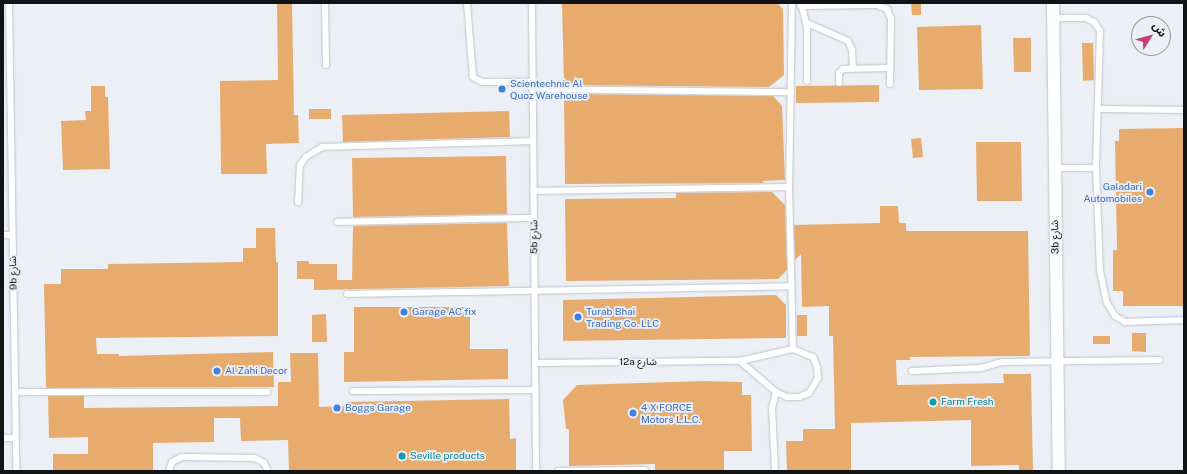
<!DOCTYPE html>
<meta charset="utf-8">
<style>
body{margin:0}
#map{position:relative;width:1187px;height:474px;overflow:hidden;background:#ecf0f6;font-family:"Public Sans","Noto Sans Arabic",sans-serif}
div>[style]{position:absolute}
.building>*{inset:0;background:#e7ab6e}
.roads{filter:drop-shadow(0 0 1px #bfc3c9) drop-shadow(0 0 1px #bfc3c9)}
.service>*{height:6px;margin:-3px;padding:0 3px;transform-origin:3px;border-radius:3px;background:#fff}
.minor>*{height:12px;margin:-6px;padding:0 6px;transform-origin:6px;border-radius:6px;background:#fff}
.dots>*{width:11px;height:11px;translate:-50% -50%;box-sizing:border-box;border:2px solid #ecf0f6;border-radius:50%}
span{translate:-50% -50%;white-space:nowrap;text-align:center;line-height:1.15;-webkit-text-stroke:3.5px #ecf0f6;paint-order:stroke}
.shop-label{font-size:10px;color:#366cbe}
.left{translate:0 -50%;text-align:left}
.right{translate:-100% -50%;text-align:right}
.street-label{font-size:10px;color:#111315}
.culture-label{font-size:10px;color:#0d838f}
.frame{position:absolute;inset:0;border:4px solid #111315;pointer-events:none}
.north{position:absolute;left:1131px;top:16px;width:40px;height:40px;box-sizing:border-box;background:#ecf0f6;border:1px solid #94989c;border-radius:50%;rotate:53deg;font-size:11px;font-weight:700;line-height:16px;text-align:center;color:#111315}
.north::after{content:'';display:block;margin:auto;width:14px;height:18px;background:#c93d71;clip-path:polygon(50% 0,100% 100%,50% 72%,0 100%)}
</style>
<div id="map">
<div class="building">
<i style="clip-path:polygon(277px 3px,292px 3px,294px 115px,298px 115px,299px 143px,266px 144px,267px 174px,221px 174px,220px 81px,278px 80px)"></i>
<i style="clip-path:polygon(777px 3px,783px 9px,784px 75px,769px 87px,564px 85px,562px 4px)"></i>
<i style="clip-path:polygon(911px 3px,921px 3px,921px 15px,912px 15px)"></i>
<i style="clip-path:polygon(981px 25px,983px 89px,919px 90px,917px 27px)"></i>
<i style="clip-path:polygon(1013px 38px,1031px 38px,1031px 72px,1014px 72px)"></i>
<i style="clip-path:polygon(1082px 43px,1093px 43px,1094px 80px,1083px 81px)"></i>
<i style="clip-path:polygon(879px 85px,879px 102px,796px 103px,796px 86px)"></i>
<i style="clip-path:polygon(91px 86px,105px 86px,105px 97px,108px 97px,110px 169px,63px 170px,61px 121px,86px 120px,85px 111px,91px 111px)"></i>
<i style="clip-path:polygon(564px 94px,773px 96px,782px 106px,785px 180px,762px 181px,764px 183px,565px 184px)"></i>
<i style="clip-path:polygon(309px 109px,331px 109px,331px 119px,309px 119px)"></i>
<i style="clip-path:polygon(509px 111px,510px 137px,343px 142px,342px 115px)"></i>
<i style="clip-path:polygon(1184px 128px,1184px 306px,1123px 306px,1123px 291px,1113px 291px,1113px 250px,1117px 250px,1115px 141px,1119px 141px,1119px 129px)"></i>
<i style="clip-path:polygon(921px 138px,923px 157px,913px 158px,911px 139px)"></i>
<i style="clip-path:polygon(976px 142px,1021px 142px,1022px 201px,977px 201px)"></i>
<i style="clip-path:polygon(506px 156px,507px 214px,353px 217px,352px 158px)"></i>
<i style="clip-path:polygon(772px 192px,785px 205px,787px 270px,778px 279px,566px 281px,565px 199px,676px 198px,676px 193px)"></i>
<i style="clip-path:polygon(880px 206px,898px 206px,899px 223px,906px 223px,906px 231px,1028px 231px,1030px 356px,910px 357px,910px 360px,896px 360px,897px 385px,1004px 383px,1003px 374px,1031px 374px,1033px 471px,1019px 471px,1019px 465px,971px 466px,971px 420px,851px 423px,851px 471px,787px 471px,786px 441px,803px 441px,803px 429px,835px 429px,833px 336px,829px 336px,829px 306px,802px 307px,801px 254px,795px 260px,794px 225px,880px 223px)"></i>
<i style="clip-path:polygon(507px 223px,509px 286px,314px 290px,314px 279px,297px 279px,297px 261px,309px 261px,309px 264px,337px 264px,337px 280px,352px 280px,353px 226px)"></i>
<i style="clip-path:polygon(256px 228px,275px 228px,276px 262px,278px 262px,278px 336px,96px 338px,97px 354px,119px 354px,119px 356px,273px 352px,274px 387px,46px 388px,44px 284px,61px 284px,61px 269px,108px 269px,108px 264px,243px 262px,243px 248px,256px 248px)"></i>
<i style="clip-path:polygon(776px 295px,786px 305px,786px 338px,563px 341px,563px 300px)"></i>
<i style="clip-path:polygon(354px 307px,470px 307px,470px 349px,508px 349px,508px 379px,344px 382px,344px 352px,354px 352px)"></i>
<i style="clip-path:polygon(326px 314px,327px 342px,312px 342px,312px 315px)"></i>
<i style="clip-path:polygon(797px 315px,807px 315px,807px 336px,797px 336px)"></i>
<i style="clip-path:polygon(1132px 333px,1146px 333px,1146px 352px,1132px 351px)"></i>
<i style="clip-path:polygon(1093px 336px,1110px 336px,1110px 344px,1093px 344px)"></i>
<i style="clip-path:polygon(290px 353px,318px 353px,319px 407px,346px 406px,346px 402px,509px 399px,510px 439px,516px 438px,516px 471px,289px 471px,288px 440px,241px 441px,240px 418px,214px 418px,214px 442px,153px 443px,153px 471px,53px 471px,53px 454px,88px 454px,88px 437px,49px 438px,48px 396px,84px 396px,84px 408px,278px 406px,278px 382px,291px 382px)"></i>
<i style="clip-path:polygon(704px 381px,742px 382px,742px 395px,751px 395px,752px 451px,724px 451px,724px 471px,655px 471px,655px 464px,569px 466px,569px 429px,566px 429px,563px 400px,577px 385px)"></i>
</div>
<div class="roads">
<div class="service">
<i style="left:9px;top:3px;width:468px;rotate:89.1deg"></i>
<i style="left:325px;top:3px;width:62px;rotate:89.1deg"></i>
<i style="left:467px;top:3px;width:74px;rotate:85.4deg"></i>
<i style="left:473px;top:77px;width:10px;rotate:29deg"></i>
<i style="left:482px;top:82px;width:50px"></i>
<i style="left:532px;top:3px;width:468px;rotate:89.5deg"></i>
<i style="left:792px;top:3px;width:184px;rotate:90.9deg"></i>
<i style="left:789px;top:187px;width:162px;rotate:88.6deg"></i>
<i style="left:801px;top:3px;width:25px;rotate:76deg"></i>
<i style="left:807px;top:27px;width:54px;rotate:90deg"></i>
<i style="left:801px;top:6px;width:76px;rotate:-0.8deg"></i>
<i style="left:877px;top:5px;width:11px;rotate:22deg"></i>
<i style="left:887px;top:9px;width:11px;rotate:68deg"></i>
<i style="left:891px;top:19px;width:65px;rotate:90.9deg"></i>
<i style="left:1053px;top:18px;width:33px"></i>
<i style="left:1086px;top:18px;width:9px;rotate:27deg"></i>
<i style="left:1094px;top:22px;width:11px;rotate:56deg"></i>
<i style="left:1100px;top:31px;width:137px;rotate:91.7deg"></i>
<i style="left:1096px;top:168px;width:103px;rotate:87.8deg"></i>
<i style="left:1100px;top:271px;width:33px;rotate:78deg"></i>
<i style="left:1107px;top:303px;width:15px;rotate:58deg"></i>
<i style="left:1115px;top:316px;width:12px;rotate:31deg"></i>
<i style="left:1125px;top:322px;width:59px;rotate:-1.9deg"></i>
<i style="left:807px;top:23px;width:45px;rotate:23.7deg"></i>
<i style="left:848px;top:41px;width:10px;rotate:66deg"></i>
<i style="left:852px;top:50px;width:18px;rotate:87deg"></i>
<i style="left:839px;top:83px;width:10px;rotate:-90deg"></i>
<i style="left:839px;top:73px;width:6px;rotate:-45deg"></i>
<i style="left:843px;top:69px;width:47px;rotate:-1.2deg"></i>
<i style="left:532px;top:89px;width:259px;rotate:0.7deg"></i>
<i style="left:1099px;top:109px;width:85px;rotate:0.7deg"></i>
<i style="left:1055px;top:168px;width:41px"></i>
<i style="left:533px;top:191px;width:256px;rotate:-0.9deg"></i>
<i style="left:298px;top:202px;width:37px;rotate:-87deg"></i>
<i style="left:300px;top:165px;width:10px;rotate:-53deg"></i>
<i style="left:306px;top:157px;width:19px;rotate:-32deg"></i>
<i style="left:322px;top:147px;width:211px;rotate:-1.6deg"></i>
<i style="left:337px;top:222px;width:196px;rotate:-1.2deg"></i>
<i style="left:3px;top:235px;width:9px"></i>
<i style="left:347px;top:294px;width:444px;rotate:-1deg"></i>
<i style="left:535px;top:363px;width:205px;rotate:-0.6deg"></i>
<i style="left:740px;top:361px;width:54px;rotate:-12.8deg"></i>
<i style="left:793px;top:349px;width:22px;rotate:22deg"></i>
<i style="left:813px;top:357px;width:11px;rotate:68deg"></i>
<i style="left:817px;top:367px;width:11px;rotate:85deg"></i>
<i style="left:818px;top:378px;width:17px;rotate:121deg"></i>
<i style="left:809px;top:393px;width:11px;rotate:158deg"></i>
<i style="left:799px;top:397px;width:12px;rotate:180deg"></i>
<i style="left:787px;top:397px;width:12px;rotate:-156deg"></i>
<i style="left:776px;top:392px;width:48px;rotate:-139.3deg"></i>
<i style="left:912px;top:371px;width:69px;rotate:-2.5deg"></i>
<i style="left:981px;top:368px;width:22px;rotate:-16deg"></i>
<i style="left:1002px;top:362px;width:158px;rotate:-0.7deg"></i>
<i style="left:353px;top:391px;width:182px;rotate:-0.3deg"></i>
<i style="left:15px;top:392px;width:252px"></i>
<i style="left:3px;top:438px;width:12px"></i>
<i style="left:169px;top:471px;width:9px;rotate:-72deg"></i>
<i style="left:172px;top:462px;width:11px;rotate:-27deg"></i>
<i style="left:182px;top:457px;width:73px;rotate:0.8deg"></i>
<i style="left:255px;top:458px;width:10px;rotate:29deg"></i>
<i style="left:264px;top:463px;width:9px;rotate:63deg"></i>
<i style="left:558px;top:471px;width:87px;rotate:-0.7deg"></i>
<i style="left:775px;top:471px;width:63px;rotate:-92.7deg"></i>
<i style="left:772px;top:408px;width:16px;rotate:-76deg"></i>
</div>
<div class="minor">
<i style="left:1053px;top:3px;width:468px;rotate:89.3deg"></i>
</div>
</div>
<div class="dots">
<i style="left:502px;top:89px;background:#3f7fe0"></i>
<i style="left:1150px;top:192px;background:#3f7fe0"></i>
<i style="left:404px;top:312px;background:#3f7fe0"></i>
<i style="left:578px;top:317px;background:#3f7fe0"></i>
<i style="left:217px;top:371px;background:#3f7fe0"></i>
<i style="left:933px;top:402px;background:#0f9aa8"></i>
<i style="left:337px;top:408px;background:#3f7fe0"></i>
<i style="left:633px;top:413px;background:#3f7fe0"></i>
<i style="left:402px;top:456px;background:#0f9aa8"></i>
</div>
<div class="shop-label">
<span class="left" style="left:510px;top:89px">Scientechnic Al<br>Quoz Warehouse</span>
<span class="right" style="left:1142px;top:192px">Galadari<br>Automobiles</span>
<span class="left" style="left:586px;top:317px">Turab Bhai<br>Trading Co. LLC</span>
<span class="left" style="left:412px;top:312px">Garage AC fix</span>
<span class="left" style="left:225px;top:371px">Al Zahi Decor</span>
<span class="left" style="left:641px;top:413px">4 X FORCE<br>Motors L.L.C.</span>
<span class="left" style="left:345px;top:408px">Boggs Garage</span>
</div>
<div class="street-label">
<span style="left:534px;top:237px;rotate:-90deg">5b شارع</span>
<span style="left:1055px;top:237px;rotate:-91deg">3b شارع</span>
<span style="left:13px;top:273px;rotate:-91deg">9b شارع</span>
<span style="left:638px;top:362px">12a شارع</span>
</div>
<div class="culture-label">
<span class="left" style="left:941px;top:402px">Farm Fresh</span>
<span class="left" style="left:410px;top:456px">Seville products</span>
</div>
<div class="frame"></div>
<div class="north">ش</div>
</div>
